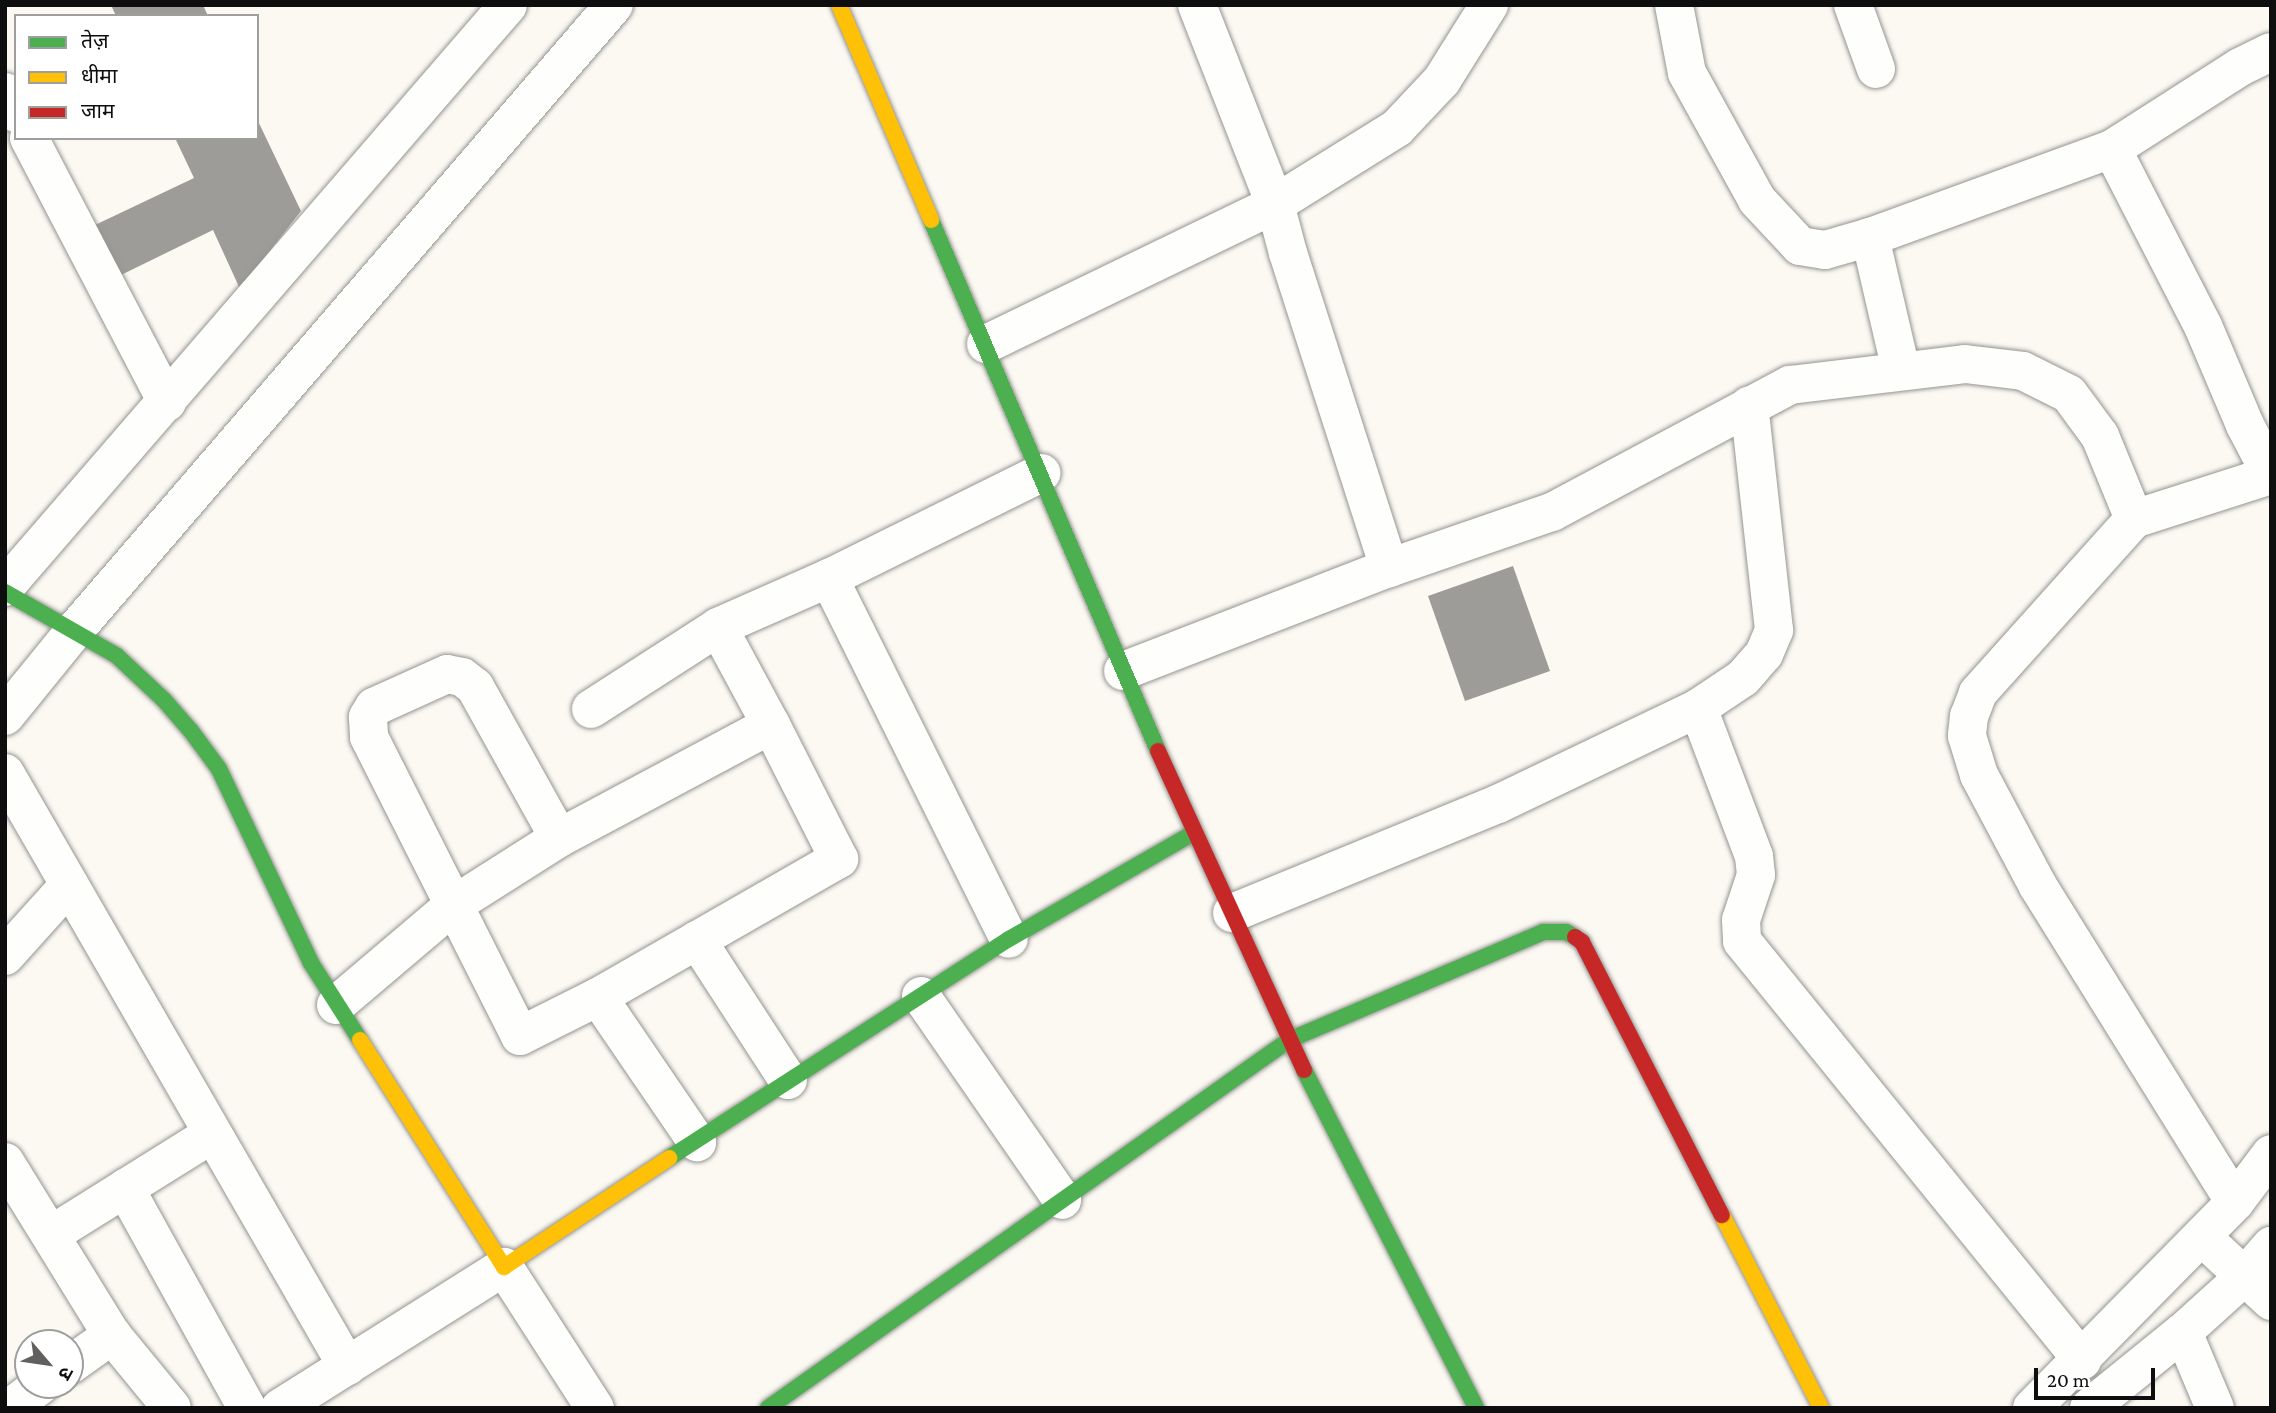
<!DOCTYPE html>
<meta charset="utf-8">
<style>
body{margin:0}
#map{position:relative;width:2276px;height:1413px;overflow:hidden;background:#fbf9f2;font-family:"Crimson Pro","Noto Sans Devanagari",serif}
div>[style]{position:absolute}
.building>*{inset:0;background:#9e9c98}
.roads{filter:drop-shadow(0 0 2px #959491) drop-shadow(0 0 2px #959491)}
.street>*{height:38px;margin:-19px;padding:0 19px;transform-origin:19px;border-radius:19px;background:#fefefd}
.fast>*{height:16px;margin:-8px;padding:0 8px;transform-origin:8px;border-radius:8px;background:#4caf50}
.slow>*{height:16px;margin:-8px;padding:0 8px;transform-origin:8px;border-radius:8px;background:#ffc107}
.jam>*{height:16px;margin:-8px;padding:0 8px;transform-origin:8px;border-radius:8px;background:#c62828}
span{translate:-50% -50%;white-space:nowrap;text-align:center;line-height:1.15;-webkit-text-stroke:7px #fff;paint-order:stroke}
.frame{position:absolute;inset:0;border:7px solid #0e0e0e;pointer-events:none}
.legend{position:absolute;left:14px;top:14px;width:245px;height:126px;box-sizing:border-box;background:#fff;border:2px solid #9f9f9f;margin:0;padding:9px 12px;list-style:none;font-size:21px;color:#0e0e0e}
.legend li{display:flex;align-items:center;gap:14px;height:35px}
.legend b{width:35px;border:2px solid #9f9f9f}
.north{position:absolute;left:14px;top:1329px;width:70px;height:70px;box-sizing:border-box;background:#fff;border:2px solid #9f9f9f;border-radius:50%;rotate:119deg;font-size:19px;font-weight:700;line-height:28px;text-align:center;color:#0e0e0e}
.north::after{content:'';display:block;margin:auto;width:24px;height:32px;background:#61605e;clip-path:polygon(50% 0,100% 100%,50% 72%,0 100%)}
.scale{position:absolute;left:2034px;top:1368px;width:121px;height:32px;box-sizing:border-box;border:4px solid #0e0e0e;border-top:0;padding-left:9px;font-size:21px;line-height:24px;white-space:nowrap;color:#0e0e0e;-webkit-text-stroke:5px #fff;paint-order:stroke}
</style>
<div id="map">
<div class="building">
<i style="clip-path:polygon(111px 5px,203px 5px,208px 16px,116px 16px)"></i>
<i style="clip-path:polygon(257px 119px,301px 211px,240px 289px,213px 230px,119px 276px,95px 225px,194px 178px,175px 138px,257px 138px)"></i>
<i style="clip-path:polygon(1513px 566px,1550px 671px,1465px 701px,1428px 596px)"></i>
</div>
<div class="roads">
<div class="street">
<i style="left:1197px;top:5px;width:214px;rotate:68.6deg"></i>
<i style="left:1275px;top:204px;width:51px;rotate:75.1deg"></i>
<i style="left:1288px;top:253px;width:331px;rotate:72.2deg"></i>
<i style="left:1674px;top:5px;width:69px;rotate:79.2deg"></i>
<i style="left:1687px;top:73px;width:145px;rotate:61.1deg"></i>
<i style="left:1757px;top:200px;width:63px;rotate:46.9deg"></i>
<i style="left:1800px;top:246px;width:25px;rotate:9deg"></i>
<i style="left:1825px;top:250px;width:47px;rotate:-16.1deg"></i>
<i style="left:1870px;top:237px;width:258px;rotate:-20deg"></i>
<i style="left:2112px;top:149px;width:152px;rotate:-32.6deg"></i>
<i style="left:2240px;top:67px;width:34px;rotate:-26deg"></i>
<i style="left:1853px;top:5px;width:68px;rotate:70.2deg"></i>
<i style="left:5px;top:92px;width:24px;rotate:62deg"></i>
<i style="left:29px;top:138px;width:298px;rotate:62.4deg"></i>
<i style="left:2112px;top:149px;width:199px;rotate:62.8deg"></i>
<i style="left:2203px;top:326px;width:108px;rotate:67deg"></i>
<i style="left:2245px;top:425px;width:56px;rotate:62.5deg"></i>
<i style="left:1870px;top:237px;width:137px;rotate:76.9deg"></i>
<i style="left:986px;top:344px;width:321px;rotate:-25.8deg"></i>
<i style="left:1275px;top:204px;width:144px;rotate:-31.9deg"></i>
<i style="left:1397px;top:128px;width:66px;rotate:-46.8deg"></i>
<i style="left:1442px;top:80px;width:89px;rotate:-57.9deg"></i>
<i style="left:2134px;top:519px;width:234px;rotate:131.9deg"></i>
<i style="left:1978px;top:693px;width:25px;rotate:111deg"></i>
<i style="left:1969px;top:716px;width:20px;rotate:96deg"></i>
<i style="left:1967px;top:736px;width:41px;rotate:72.9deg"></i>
<i style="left:1979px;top:775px;width:126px;rotate:62deg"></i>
<i style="left:2038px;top:886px;width:372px;rotate:58.1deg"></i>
<i style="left:829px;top:578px;width:403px;rotate:63.5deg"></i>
<i style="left:5px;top:587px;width:769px;rotate:-49.16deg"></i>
<i style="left:1123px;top:671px;width:285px;rotate:-21.2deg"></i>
<i style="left:1389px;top:568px;width:172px;rotate:-19deg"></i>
<i style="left:1552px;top:512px;width:270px;rotate:-28.1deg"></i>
<i style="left:1790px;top:385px;width:176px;rotate:-6.8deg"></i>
<i style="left:1965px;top:364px;width:58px;rotate:6.9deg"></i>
<i style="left:2023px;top:371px;width:51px;rotate:26.6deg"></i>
<i style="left:2069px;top:394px;width:52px;rotate:53.6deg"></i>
<i style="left:2100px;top:436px;width:90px;rotate:67.7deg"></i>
<i style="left:2134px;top:519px;width:144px;rotate:-17.8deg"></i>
<i style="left:1698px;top:708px;width:158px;rotate:69.3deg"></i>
<i style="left:1754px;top:856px;width:19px;rotate:84deg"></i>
<i style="left:1756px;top:875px;width:47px;rotate:108.4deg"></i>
<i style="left:1741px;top:920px;width:21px;rotate:87deg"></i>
<i style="left:1742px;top:941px;width:540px;rotate:50.94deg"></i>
<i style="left:591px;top:709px;width:151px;rotate:-32.8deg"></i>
<i style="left:718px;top:627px;width:121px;rotate:-23.8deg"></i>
<i style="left:829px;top:578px;width:237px;rotate:-26.3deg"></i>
<i style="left:5px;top:716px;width:111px;rotate:-50.9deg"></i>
<i style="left:75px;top:630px;width:825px;rotate:-49.23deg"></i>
<i style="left:5px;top:773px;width:685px;rotate:60.03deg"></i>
<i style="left:559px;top:838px;width:173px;rotate:-119.1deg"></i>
<i style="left:475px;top:687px;width:16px;rotate:-142deg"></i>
<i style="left:462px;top:677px;width:15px;rotate:-169deg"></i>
<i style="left:447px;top:674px;width:80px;rotate:155.7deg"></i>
<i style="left:374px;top:707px;width:12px;rotate:121deg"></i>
<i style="left:368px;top:717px;width:20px;rotate:87deg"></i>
<i style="left:369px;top:737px;width:335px;rotate:63.2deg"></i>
<i style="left:520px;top:1036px;width:87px;rotate:-26.6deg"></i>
<i style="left:598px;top:997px;width:278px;rotate:-29.8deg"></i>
<i style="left:839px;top:859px;width:150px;rotate:-116.9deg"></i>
<i style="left:1232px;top:913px;width:287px;rotate:-22.3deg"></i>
<i style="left:1498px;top:804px;width:222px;rotate:-25.6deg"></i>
<i style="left:1698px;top:708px;width:54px;rotate:-33.7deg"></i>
<i style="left:1743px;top:678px;width:32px;rotate:-49deg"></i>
<i style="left:1764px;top:654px;width:26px;rotate:-67deg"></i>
<i style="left:1774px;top:630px;width:226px;rotate:-96.3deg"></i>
<i style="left:697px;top:940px;width:167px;rotate:57deg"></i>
<i style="left:5px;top:956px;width:96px;rotate:-48deg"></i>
<i style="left:921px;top:996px;width:248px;rotate:55.3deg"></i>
<i style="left:598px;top:997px;width:176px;rotate:55.7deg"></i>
<i style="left:336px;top:1005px;width:156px;rotate:-40.3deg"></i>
<i style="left:455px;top:904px;width:123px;rotate:-32.4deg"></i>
<i style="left:559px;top:838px;width:240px;rotate:-28.1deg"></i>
<i style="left:771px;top:725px;width:111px;rotate:-118.4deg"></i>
<i style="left:5px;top:1162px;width:203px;rotate:58.3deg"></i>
<i style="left:112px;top:1335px;width:94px;rotate:50.6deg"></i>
<i style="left:125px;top:1188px;width:252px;rotate:61deg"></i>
<i style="left:52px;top:1234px;width:189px;rotate:-32deg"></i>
<i style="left:2202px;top:1237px;width:94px;rotate:42.8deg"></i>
<i style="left:2183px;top:1332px;width:82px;rotate:67.2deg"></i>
<i style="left:70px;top:1365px;width:52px;rotate:-35.5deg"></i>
<i style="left:10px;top:1408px;width:39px;rotate:-37deg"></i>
<i style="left:280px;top:1408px;width:265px;rotate:-32.2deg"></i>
<i style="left:504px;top:1267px;width:168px;rotate:57.2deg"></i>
<i style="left:2032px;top:1408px;width:289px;rotate:-45.4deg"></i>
<i style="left:2235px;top:1202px;width:60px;rotate:-53.1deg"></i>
<i style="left:2089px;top:1408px;width:121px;rotate:-39deg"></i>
<i style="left:2183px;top:1332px;width:84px;rotate:-42.1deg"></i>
<i style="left:2245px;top:1276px;width:40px;rotate:-49deg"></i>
</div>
<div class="fast">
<i style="left:931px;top:220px;width:577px;rotate:66.85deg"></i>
<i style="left:5px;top:592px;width:129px;rotate:29.7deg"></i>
<i style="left:117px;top:656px;width:64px;rotate:43.1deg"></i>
<i style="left:164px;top:700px;width:41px;rotate:48.9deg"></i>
<i style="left:191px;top:731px;width:47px;rotate:53.6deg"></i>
<i style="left:219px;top:769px;width:215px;rotate:64.6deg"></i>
<i style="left:311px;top:963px;width:91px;rotate:57.5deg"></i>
<i style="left:1304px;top:1070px;width:379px;rotate:63deg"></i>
<i style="left:669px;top:1158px;width:404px;rotate:-32.8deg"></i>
<i style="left:1009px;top:939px;width:212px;rotate:-29.9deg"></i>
<i style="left:768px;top:1408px;width:638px;rotate:-35.23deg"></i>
<i style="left:1289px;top:1040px;width:276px;rotate:-23deg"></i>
<i style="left:1543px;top:932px;width:23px"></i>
<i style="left:1566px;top:932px;width:10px;rotate:29deg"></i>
</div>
<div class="slow">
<i style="left:839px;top:5px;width:234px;rotate:66.8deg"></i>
<i style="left:360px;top:1040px;width:269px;rotate:57.6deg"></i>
<i style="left:504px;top:1267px;width:198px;rotate:-33.4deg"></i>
<i style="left:1722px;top:1215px;width:217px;rotate:62.8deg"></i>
</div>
<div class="jam">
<i style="left:1158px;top:751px;width:351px;rotate:65.4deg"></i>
<i style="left:1575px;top:937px;width:9px;rotate:36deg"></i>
<i style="left:1582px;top:942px;width:307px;rotate:62.9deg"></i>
</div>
</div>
<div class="frame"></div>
<ul class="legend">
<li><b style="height:9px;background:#4caf50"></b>तेज़</li>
<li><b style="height:9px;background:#ffc107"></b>धीमा</li>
<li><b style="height:9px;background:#c62828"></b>जाम</li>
</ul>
<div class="north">उ</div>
<div class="scale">20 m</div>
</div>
